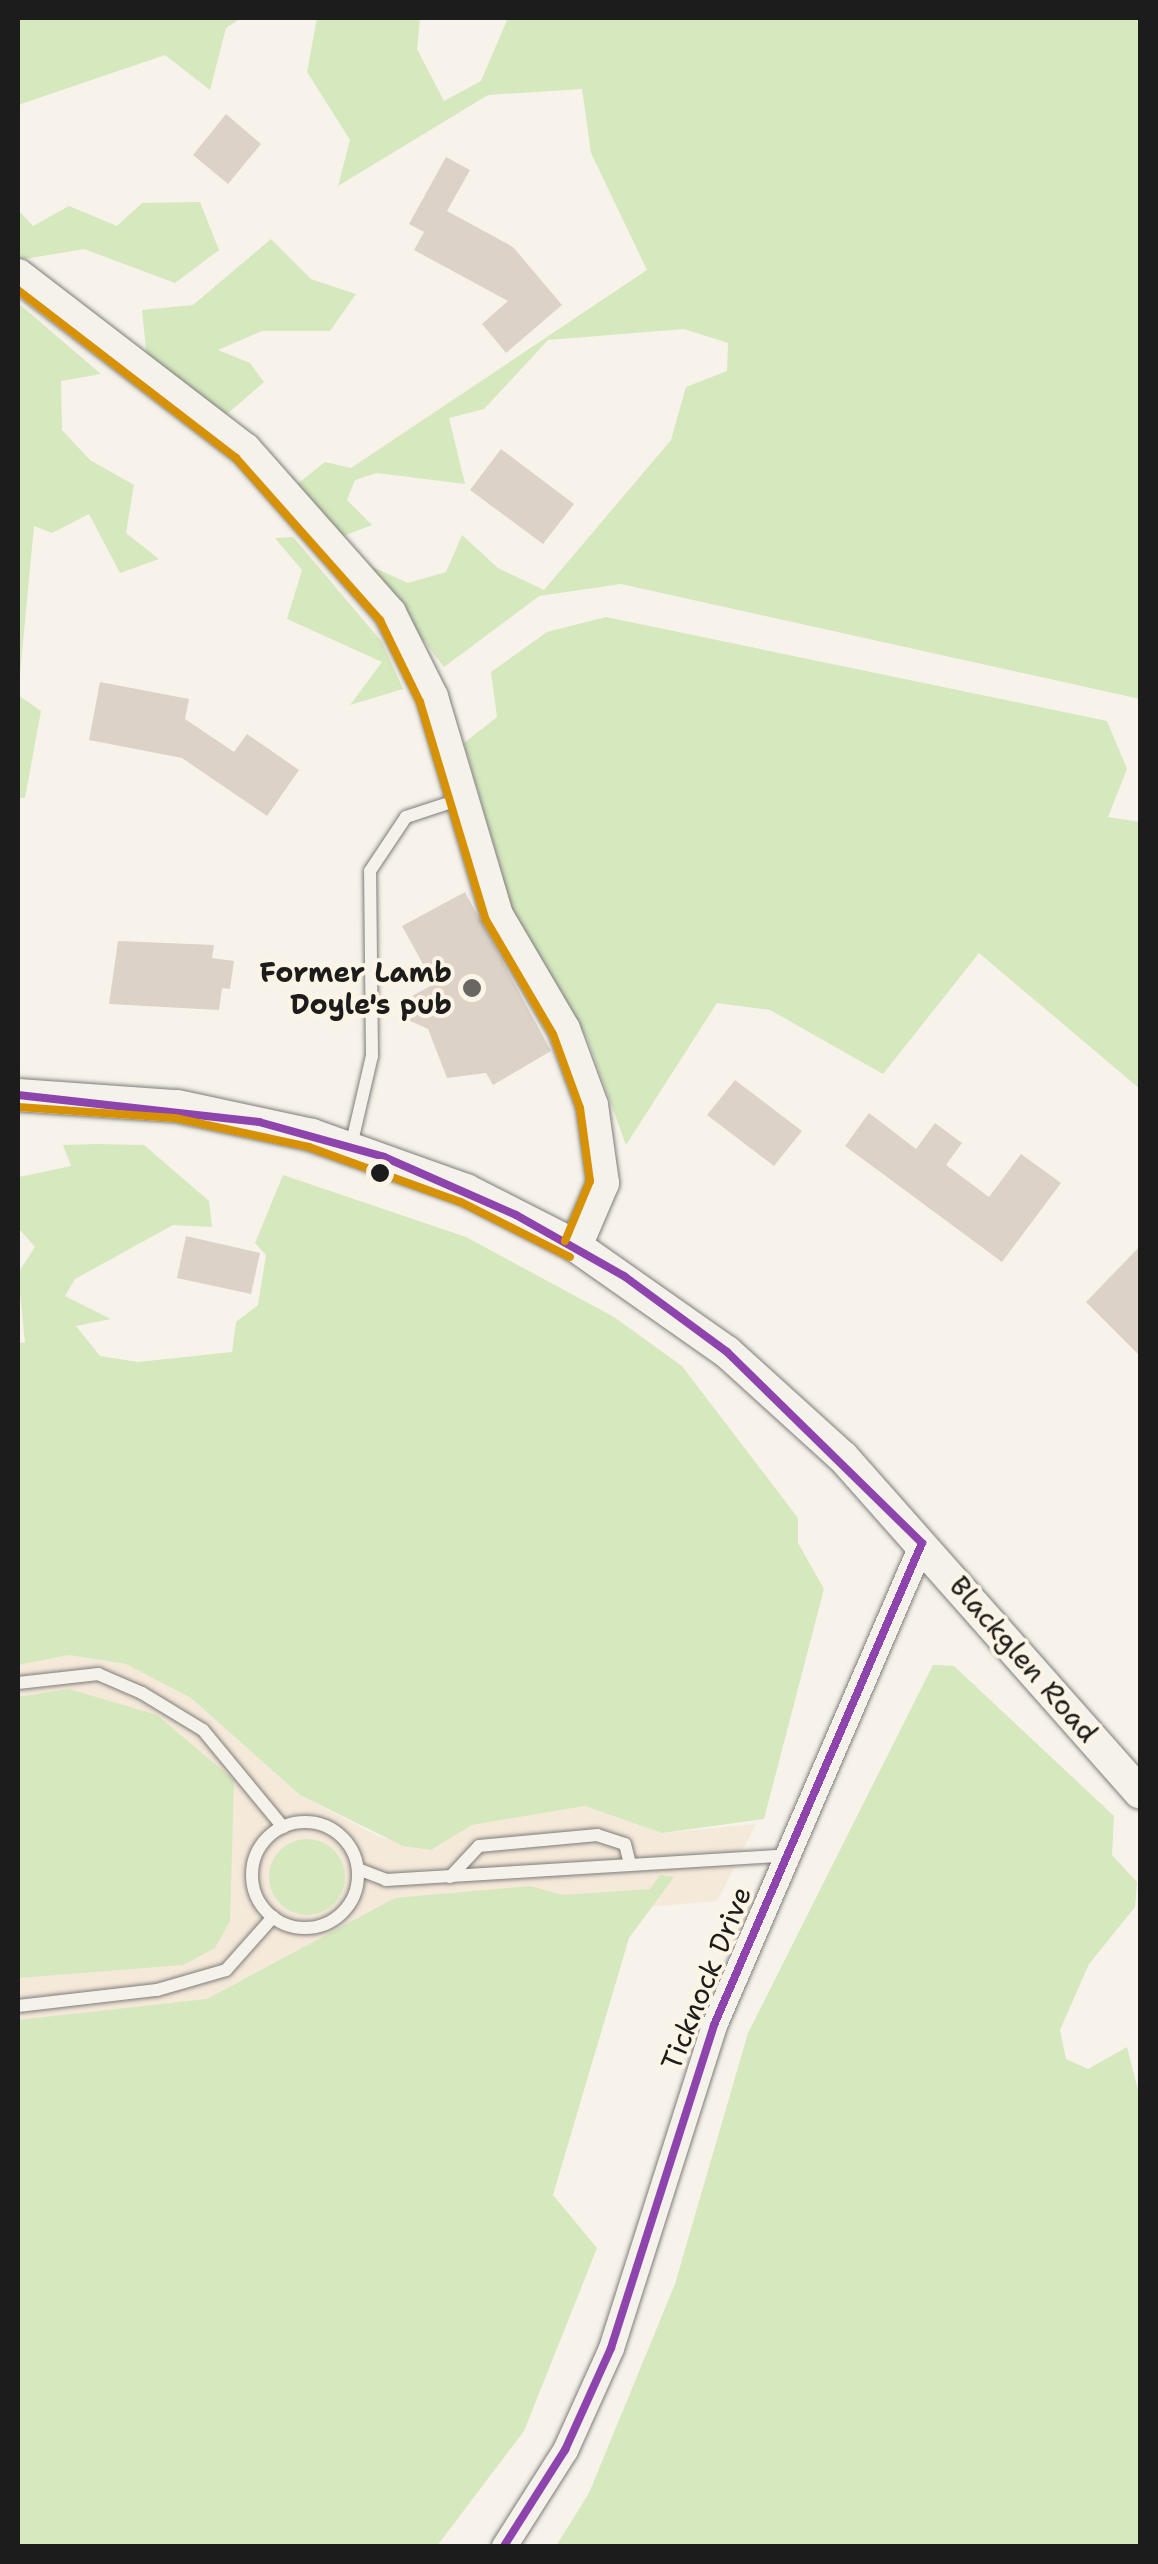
<!DOCTYPE html>
<style>
body{margin:0}
#map{position:relative;width:1158px;height:2564px;overflow:hidden;background:#f7f3ea;font-family:"Shantell Sans",sans-serif}
div>[style]{position:absolute}
.built>*{inset:0;background:#f5e9da}
.green>*{inset:0;background:#d5e8be}
.round{border-radius:50%}
.building>*{inset:0;background:#ddd2c8}
.roads{filter:drop-shadow(0 0 2px #7f7d79) drop-shadow(0 0 2px #7f7d79)}
.service>*{height:12px;margin:-6px;padding:0 6px;transform-origin:6px;border-radius:6px;background:#f5f2ec}
.service>.ring{margin:-6px;padding:0;box-sizing:content-box;background:none;border:12px solid #f5f2ec;border-radius:50%}
.minor>*{height:25px;margin:-12.5px;padding:0 12.5px;transform-origin:12.5px;border-radius:12.5px;background:#f5f2ec}
.tertiary>*{height:32px;margin:-16px;padding:0 16px;transform-origin:16px;border-radius:16px;background:#f5f2ec}
.bus-1>*{height:8px;margin:-4px;padding:0 4px;transform-origin:4px;border-radius:4px;background:#8e44ad}
.bus-2>*{height:8px;margin:-4px;padding:0 4px;transform-origin:4px;border-radius:4px;background:#d69104}
.dots>*{width:28px;height:28px;translate:-50% -50%;box-sizing:border-box;border:5px solid #fcf5e5;border-radius:50%}
span{translate:-50% -50%;white-space:nowrap;text-align:center;line-height:1.15;-webkit-text-stroke:8px #fcf5e5;paint-order:stroke}
.poi-label{font-size:28px;color:#1c1c1c;font-weight:700}
.right{translate:-100% -50%;text-align:right}
.street-label{font-size:28px;color:#1c1c1c}
.frame{position:absolute;inset:0;border:20px solid #1c1c1c;pointer-events:none}
</style>
<div id="map">
<div class="built">
<i style="clip-path:polygon(69px 1655px,126px 1664px,191px 1698px,300px 1795px,378px 1836px,431px 1850px,472px 1825px,585px 1806px,662px 1833px,756px 1824px,717px 1901px,406px 1927px,169px 2037px,18px 2056px,18px 1665px)"></i>
</div>
<div class="green">
<i style="clip-path:polygon(18px 18px,241px 18px,226px 28px,210px 90px,165px 55px,18px 105px)"></i>
<i style="clip-path:polygon(317px 18px,420px 18px,417px 49px,444px 101px,481px 81px,508px 18px,1140px 18px,1140px 699px,621px 584px,539px 596px,444px 667px,364px 563px,408px 583px,446px 572px,462px 535px,498px 568px,544px 590px,671px 440px,686px 387px,727px 371px,728px 343px,684px 329px,548px 340px,484px 409px,449px 418px,465px 484px,377px 473px,355px 480px,347px 500px,372px 525px,341px 537px,296px 485px,325px 462px,351px 468px,647px 270px,591px 153px,582px 89px,488px 95px,338px 186px,350px 140px,307px 72px)"></i>
<i style="clip-path:polygon(200px 202px,219px 250px,175px 283px,84px 249px,18px 260px,18px 210px,33px 226px,69px 206px,117px 226px,142px 203px)"></i>
<i style="clip-path:polygon(271px 239px,311px 279px,356px 294px,330px 331px,262px 331px,218px 350px,250px 363px,264px 382px,226px 415px,147px 359px,142px 310px,193px 305px)"></i>
<i style="clip-path:polygon(18px 303px,101px 374px,61px 381px,62px 430px,90px 460px,134px 485px,126px 533px,159px 559px,120px 573px,89px 514px,52px 533px,34px 526px,18px 695px,41px 711px,25px 798px,18px 798px)"></i>
<i style="clip-path:polygon(293px 537px,382px 642px,403px 689px,350px 705px,382px 662px,287px 619px,302px 570px,275px 538px)"></i>
<i style="clip-path:polygon(606px 617px,1107px 721px,1127px 769px,1108px 817px,1140px 822px,1140px 1089px,979px 953px,883px 1074px,770px 1010px,717px 1003px,626px 1145px,587px 1038px,499px 894px,503px 876px,464px 743px,497px 717px,491px 672px,547px 632px)"></i>
<i style="clip-path:polygon(97px 1144px,144px 1145px,209px 1201px,212px 1227px,173px 1225px,75px 1279px,65px 1296px,111px 1319px,76px 1326px,100px 1356px,138px 1362px,232px 1352px,236px 1322px,258px 1305px,266px 1255px,255px 1243px,283px 1175px,466px 1237px,614px 1317px,682px 1366px,798px 1518px,798px 1543px,824px 1589px,764px 1819px,662px 1833px,585px 1806px,472px 1825px,431px 1850px,403px 1846px,300px 1795px,191px 1698px,126px 1664px,69px 1655px,18px 1665px,18px 1342px,25px 1343px,18px 1273px,35px 1247px,20px 1230px,19px 1177px,71px 1166px,63px 1145px)"></i>
<i style="clip-path:polygon(933px 1665px,954px 1666px,1114px 1816px,1112px 1855px,1137px 1882px,1135px 1907px,1089px 1964px,1060px 2030px,1066px 2059px,1088px 2069px,1127px 2047px,1140px 2098px,1140px 2546px,556px 2546px,589px 2493px,675px 2284px,748px 2033px)"></i>
<i style="clip-path:polygon(69px 1689px,157px 1715px,234px 1780px,230px 1921px,215px 1948px,183px 1965px,18px 1978px,18px 1697px)"></i>
<i class="round" style="left:269px;top:1839px;width:76px;height:76px"></i>
<i style="clip-path:polygon(660px 1875px,674px 1877px,629px 1938px,553px 2195px,597px 2248px,524px 2431px,437px 2546px,18px 2546px,18px 2020px,207px 1999px,395px 1898px,530px 1886px,562px 1895px,650px 1889px)"></i>
</div>
<div class="building">
<i style="clip-path:polygon(226px 114px,261px 144px,228px 184px,193px 155px)"></i>
<i style="clip-path:polygon(446px 157px,470px 170px,447px 211px,513px 247px,562px 305px,506px 353px,482px 324px,508px 301px,414px 250px,424px 232px,409px 224px)"></i>
<i style="clip-path:polygon(501px 449px,574px 504px,543px 544px,470px 490px)"></i>
<i style="clip-path:polygon(100px 682px,189px 699px,185px 719px,234px 752px,247px 734px,299px 770px,267px 816px,182px 758px,89px 740px)"></i>
<i style="clip-path:polygon(465px 892px,551px 1051px,493px 1085px,486px 1073px,447px 1078px,428px 1029px,408px 1020px,410px 997px,434px 984px,402px 926px)"></i>
<i style="clip-path:polygon(118px 941px,214px 945px,212px 958px,234px 961px,230px 989px,222px 988px,219px 1010px,109px 1004px)"></i>
<i style="clip-path:polygon(735px 1080px,802px 1131px,774px 1166px,707px 1115px)"></i>
<i style="clip-path:polygon(869px 1113px,916px 1149px,935px 1123px,962px 1143px,946px 1165px,989px 1197px,1021px 1154px,1061px 1183px,1002px 1262px,845px 1146px)"></i>
<i style="clip-path:polygon(186px 1236px,260px 1253px,251px 1294px,177px 1278px)"></i>
<i style="clip-path:polygon(1140px 1246px,1140px 1356px,1086px 1302px)"></i>
</div>
<div class="roads">
<div class="service">
<i style="left:351px;top:1146px;width:92px;rotate:-76.9deg"></i>
<i style="left:372px;top:1056px;width:185px;rotate:-90.6deg"></i>
<i style="left:370px;top:871px;width:65px;rotate:-56.3deg"></i>
<i style="left:406px;top:817px;width:55px;rotate:-18.1deg"></i>
<i style="left:18px;top:1683px;width:81px;rotate:-6.4deg"></i>
<i style="left:98px;top:1674px;width:48px;rotate:23.4deg"></i>
<i style="left:142px;top:1693px;width:71px;rotate:31.2deg"></i>
<i style="left:203px;top:1730px;width:126px;rotate:50.5deg"></i>
<i class="ring" style="left:252px;top:1822px;width:94px;height:94px"></i>
<i style="left:358px;top:1869px;width:30px;rotate:21deg"></i>
<i style="left:386px;top:1880px;width:404px;rotate:-3.5deg"></i>
<i style="left:450px;top:1877px;width:42px;rotate:-46.9deg"></i>
<i style="left:479px;top:1846px;width:119px;rotate:-5.3deg"></i>
<i style="left:597px;top:1835px;width:29px;rotate:18deg"></i>
<i style="left:625px;top:1844px;width:21px;rotate:76deg"></i>
<i style="left:18px;top:2006px;width:140px;rotate:-6.6deg"></i>
<i style="left:157px;top:1990px;width:72px;rotate:-16.2deg"></i>
<i style="left:226px;top:1970px;width:71px;rotate:-48.4deg"></i>
</div>
<div class="minor">
<i style="left:504px;top:2546px;width:114px;rotate:-57.6deg"></i>
<i style="left:565px;top:2450px;width:112px;rotate:-65.7deg"></i>
<i style="left:611px;top:2348px;width:339px;rotate:-72.3deg"></i>
<i style="left:714px;top:2025px;width:525px;rotate:-66.66deg"></i>
</div>
<div class="tertiary">
<i style="left:18px;top:275px;width:286px;rotate:37.5deg"></i>
<i style="left:245px;top:449px;width:219px;rotate:48.5deg"></i>
<i style="left:390px;top:613px;width:94px;rotate:63.4deg"></i>
<i style="left:432px;top:697px;width:227px;rotate:73.4deg"></i>
<i style="left:497px;top:915px;width:132px;rotate:59.6deg"></i>
<i style="left:564px;top:1029px;width:81px;rotate:69.8deg"></i>
<i style="left:592px;top:1105px;width:79px;rotate:82deg"></i>
<i style="left:603px;top:1183px;width:69px;rotate:113.2deg"></i>
<i style="left:18px;top:1095px;width:159px;rotate:4deg"></i>
<i style="left:177px;top:1106px;width:138px;rotate:12.1deg"></i>
<i style="left:312px;top:1135px;width:164px;rotate:19.7deg"></i>
<i style="left:466px;top:1190px;width:123px;rotate:27deg"></i>
<i style="left:576px;top:1246px;width:184px;rotate:35.1deg"></i>
<i style="left:727px;top:1352px;width:156px;rotate:42.2deg"></i>
<i style="left:843px;top:1457px;width:448px;rotate:48.5deg"></i>
</div>
</div>
<div class="bus-1">
<i style="left:18px;top:1095px;width:243px;rotate:6.4deg"></i>
<i style="left:259px;top:1122px;width:130px;rotate:15.6deg"></i>
<i style="left:384px;top:1157px;width:144px;rotate:23.7deg"></i>
<i style="left:516px;top:1215px;width:124px;rotate:29.5deg"></i>
<i style="left:624px;top:1276px;width:128px;rotate:36.4deg"></i>
<i style="left:727px;top:1352px;width:273px;rotate:44.4deg"></i>
<i style="left:504px;top:2546px;width:114px;rotate:-57.6deg"></i>
<i style="left:565px;top:2450px;width:112px;rotate:-65.7deg"></i>
<i style="left:611px;top:2348px;width:339px;rotate:-72.3deg"></i>
<i style="left:714px;top:2025px;width:525px;rotate:-66.66deg"></i>
</div>
<div class="bus-2">
<i style="left:18px;top:290px;width:275px;rotate:37.6deg"></i>
<i style="left:236px;top:458px;width:217px;rotate:48.4deg"></i>
<i style="left:380px;top:620px;width:91px;rotate:64deg"></i>
<i style="left:420px;top:702px;width:228px;rotate:73.2deg"></i>
<i style="left:486px;top:920px;width:132px;rotate:59.6deg"></i>
<i style="left:553px;top:1034px;width:79px;rotate:70deg"></i>
<i style="left:580px;top:1108px;width:74px;rotate:82.2deg"></i>
<i style="left:590px;top:1181px;width:65px;rotate:112.6deg"></i>
<i style="left:18px;top:1107px;width:157px;rotate:4deg"></i>
<i style="left:175px;top:1118px;width:137px;rotate:12.2deg"></i>
<i style="left:309px;top:1147px;width:162px;rotate:19.9deg"></i>
<i style="left:461px;top:1202px;width:122px;rotate:26.8deg"></i>
</div>
<div class="dots">
<i style="left:472px;top:988px;background:#696764"></i>
<i style="left:380px;top:1173px;background:#1c1c1c"></i>
</div>
<div class="poi-label">
<span class="right" style="left:452px;top:988px">Former Lamb<br>Doyle's pub</span>
</div>
<div class="street-label">
<span style="left:1024px;top:1659px;rotate:49deg">Blackglen Road</span>
<span style="left:706px;top:1978px;rotate:-68deg">Ticknock Drive</span>
</div>
<div class="frame"></div>
</div>
